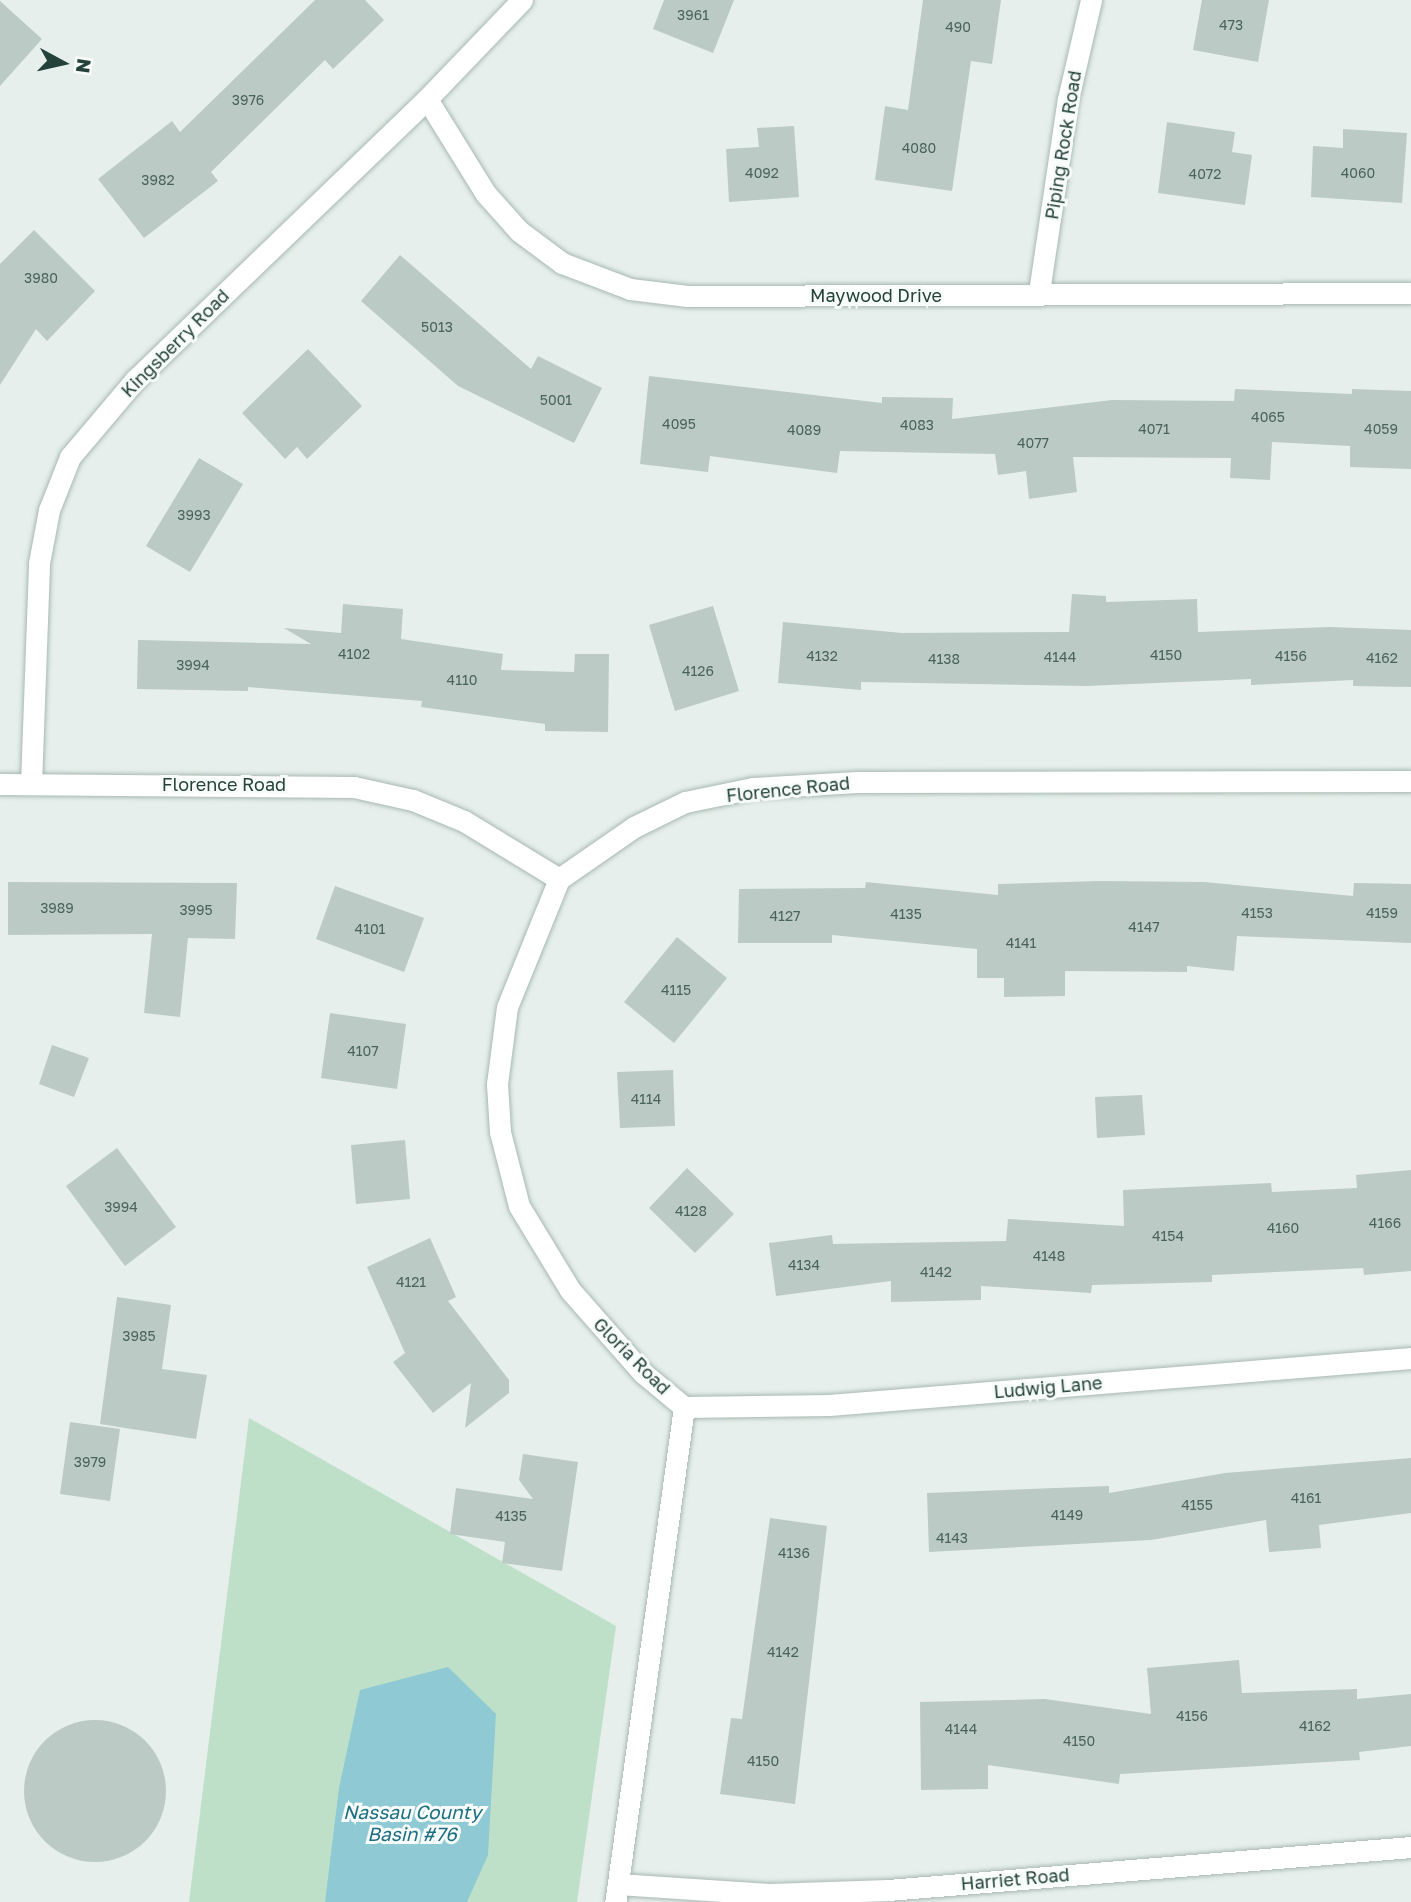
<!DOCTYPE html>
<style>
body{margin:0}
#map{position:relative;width:1411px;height:1902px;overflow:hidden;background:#e6efeb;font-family:"Golos Text",sans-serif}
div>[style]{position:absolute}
.green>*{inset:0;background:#bfe0c8}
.water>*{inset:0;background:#8ec9d4}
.building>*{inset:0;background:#bbcac4}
.round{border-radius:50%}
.roads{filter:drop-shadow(0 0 2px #a8b8b2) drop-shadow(0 0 2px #a8b8b2)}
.minor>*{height:21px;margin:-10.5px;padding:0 10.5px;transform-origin:10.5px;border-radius:10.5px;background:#fff}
span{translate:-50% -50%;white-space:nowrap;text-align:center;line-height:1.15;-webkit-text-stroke:6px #f7fbf9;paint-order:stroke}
.number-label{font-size:14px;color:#4a645c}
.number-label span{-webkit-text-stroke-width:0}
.street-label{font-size:18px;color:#24423a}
.water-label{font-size:19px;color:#1c6f80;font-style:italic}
.north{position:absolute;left:28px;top:28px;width:70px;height:70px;-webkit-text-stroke:5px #f7fbf9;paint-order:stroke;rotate:98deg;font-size:19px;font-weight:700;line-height:28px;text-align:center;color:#24423a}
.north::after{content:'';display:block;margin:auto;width:24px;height:32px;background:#24423a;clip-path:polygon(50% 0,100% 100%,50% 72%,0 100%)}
</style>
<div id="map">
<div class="green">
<i style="clip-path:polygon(249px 1418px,616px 1626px,577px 1902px,189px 1902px)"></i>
</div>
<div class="water">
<i style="clip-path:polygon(448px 1667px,496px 1714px,488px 1855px,467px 1902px,325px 1902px,339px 1788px,360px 1690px)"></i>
</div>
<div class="building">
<i style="clip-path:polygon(315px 0,365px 0,384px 20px,333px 69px,325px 60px,211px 172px,218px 181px,144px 238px,98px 179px,172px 121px,180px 132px)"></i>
<i style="clip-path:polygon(664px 0,734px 0,713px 53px,653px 29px)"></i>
<i style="clip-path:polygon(923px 0,1001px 0,992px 64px,971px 61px,952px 191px,875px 180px,885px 106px,908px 110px)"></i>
<i style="clip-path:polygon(1202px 0,1269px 0,1258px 62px,1193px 50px)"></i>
<i style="clip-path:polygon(0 1px,42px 39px,0 86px)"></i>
<i style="clip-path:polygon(1167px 122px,1235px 132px,1232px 152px,1252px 155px,1245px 205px,1158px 193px)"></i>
<i style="clip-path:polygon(794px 126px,799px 197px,729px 202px,726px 149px,759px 147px,757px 128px)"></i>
<i style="clip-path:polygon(1343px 129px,1407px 133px,1402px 203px,1311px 197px,1313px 146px,1343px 148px)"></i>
<i style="clip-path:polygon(34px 230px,95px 291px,47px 341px,36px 329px,0 385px,0 264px)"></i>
<i style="clip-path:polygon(400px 255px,531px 369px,538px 356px,602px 388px,574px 443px,458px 386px,361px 301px)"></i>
<i style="clip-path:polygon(308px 349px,362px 406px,307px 459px,297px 447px,285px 459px,242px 413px)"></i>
<i style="clip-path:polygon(649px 376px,882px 403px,882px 397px,953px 398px,952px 419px,1112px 400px,1234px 401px,1235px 389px,1352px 394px,1352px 389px,1411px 391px,1411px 469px,1350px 467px,1350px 446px,1272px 442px,1270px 480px,1230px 478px,1231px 458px,1073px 457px,1077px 492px,1029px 499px,1026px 471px,998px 475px,995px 454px,840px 451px,837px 473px,710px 456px,708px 472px,640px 464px)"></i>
<i style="clip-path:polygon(199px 458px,243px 484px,190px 572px,146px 546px)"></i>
<i style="clip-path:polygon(1072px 594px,1106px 596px,1106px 602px,1197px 599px,1198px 632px,1330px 627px,1411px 630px,1411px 687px,1353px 686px,1353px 680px,1251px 685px,1251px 679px,1086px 686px,861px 682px,861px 690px,778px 683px,783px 622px,902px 633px,1069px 632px)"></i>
<i style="clip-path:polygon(343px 604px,403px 609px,401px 639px,503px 654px,501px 670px,574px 672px,575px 654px,609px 654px,608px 732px,545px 731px,545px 724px,421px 707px,422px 701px,248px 687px,248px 691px,137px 689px,138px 640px,311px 644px,284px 628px,341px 633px)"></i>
<i style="clip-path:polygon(713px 606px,739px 691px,675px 711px,649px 625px)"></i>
<i style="clip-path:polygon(8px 882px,237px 883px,235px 939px,188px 938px,180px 1017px,144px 1013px,152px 934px,8px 935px)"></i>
<i style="clip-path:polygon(866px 882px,998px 895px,998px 884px,1100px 881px,1204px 882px,1353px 896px,1354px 883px,1411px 884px,1411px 943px,1237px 936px,1234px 971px,1187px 966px,1187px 972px,1065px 971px,1065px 996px,1004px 997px,1004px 978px,977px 978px,977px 949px,832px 935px,832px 943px,738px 943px,739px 889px,865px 888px)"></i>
<i style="clip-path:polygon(335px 886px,424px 918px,404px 972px,316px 939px)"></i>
<i style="clip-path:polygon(677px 937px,727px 978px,674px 1043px,624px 1002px)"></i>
<i style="clip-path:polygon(330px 1013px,406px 1024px,397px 1089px,321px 1078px)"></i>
<i style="clip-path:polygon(52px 1045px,89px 1058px,74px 1097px,39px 1084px)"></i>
<i style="clip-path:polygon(673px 1070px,675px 1126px,620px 1128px,617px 1072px)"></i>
<i style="clip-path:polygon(1142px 1095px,1145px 1135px,1097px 1138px,1095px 1097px)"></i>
<i style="clip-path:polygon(405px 1140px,410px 1199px,356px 1204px,351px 1145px)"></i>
<i style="clip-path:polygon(117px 1148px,176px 1227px,125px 1266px,66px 1186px)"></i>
<i style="clip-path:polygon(687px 1168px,734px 1214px,695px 1253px,649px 1208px)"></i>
<i style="clip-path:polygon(1411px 1170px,1411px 1271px,1364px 1275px,1363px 1268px,1212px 1275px,1212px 1282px,1092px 1285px,1091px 1293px,981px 1286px,981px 1300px,891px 1302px,891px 1281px,776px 1296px,769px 1243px,832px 1235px,833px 1244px,1006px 1241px,1008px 1219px,1124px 1226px,1123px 1190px,1271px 1183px,1272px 1192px,1357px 1188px,1356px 1175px)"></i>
<i style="clip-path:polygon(430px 1238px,456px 1297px,448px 1301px,509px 1380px,509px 1393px,465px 1428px,471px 1383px,433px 1413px,393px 1362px,405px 1353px,367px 1267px)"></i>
<i style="clip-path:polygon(117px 1297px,171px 1305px,162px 1369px,207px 1375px,196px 1439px,100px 1424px)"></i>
<i style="clip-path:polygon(70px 1422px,120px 1429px,110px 1501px,60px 1494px)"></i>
<i style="clip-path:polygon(523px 1454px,578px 1462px,562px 1571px,502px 1563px,505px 1542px,450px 1534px,456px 1488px,533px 1499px,519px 1480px)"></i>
<i style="clip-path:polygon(1411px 1458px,1411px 1513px,1319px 1525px,1321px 1548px,1269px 1552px,1266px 1520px,1151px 1540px,929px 1552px,927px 1493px,1109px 1486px,1109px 1493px,1225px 1473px)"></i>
<i style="clip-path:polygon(770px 1518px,827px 1526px,795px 1804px,720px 1794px,731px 1718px,742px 1719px)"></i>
<i style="clip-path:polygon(1239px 1660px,1242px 1693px,1357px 1689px,1357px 1699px,1411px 1694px,1411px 1746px,1359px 1752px,1360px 1760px,1120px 1774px,1119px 1784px,988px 1765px,988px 1789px,921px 1790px,920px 1702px,1045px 1699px,1151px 1714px,1147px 1668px)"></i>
<i class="round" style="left:24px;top:1720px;width:142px;height:142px"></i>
</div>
<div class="roads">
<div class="minor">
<i style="left:427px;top:99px;width:112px;rotate:58.2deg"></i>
<i style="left:486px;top:194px;width:50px;rotate:48.3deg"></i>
<i style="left:519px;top:231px;width:54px;rotate:36.7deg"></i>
<i style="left:562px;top:263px;width:73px;rotate:20.9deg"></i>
<i style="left:630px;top:289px;width:58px;rotate:6.9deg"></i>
<i style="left:688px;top:296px;width:723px;rotate:-0.24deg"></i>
<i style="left:1039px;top:292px;width:195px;rotate:-81.5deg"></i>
<i style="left:1068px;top:99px;width:102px;rotate:-76.9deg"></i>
<i style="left:0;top:784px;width:354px;rotate:0.5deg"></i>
<i style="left:354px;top:787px;width:60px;rotate:12.4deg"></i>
<i style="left:413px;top:800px;width:55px;rotate:22.4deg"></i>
<i style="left:464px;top:821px;width:111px;rotate:31.4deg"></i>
<i style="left:31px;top:784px;width:221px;rotate:-87.9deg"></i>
<i style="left:39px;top:563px;width:54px;rotate:-79.3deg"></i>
<i style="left:49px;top:510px;width:57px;rotate:-68.4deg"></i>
<i style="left:70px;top:457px;width:101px;rotate:-49.8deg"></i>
<i style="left:135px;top:380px;width:405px;rotate:-43.9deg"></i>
<i style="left:427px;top:99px;width:137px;rotate:-46.2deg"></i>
<i style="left:559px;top:879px;width:138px;rotate:112.1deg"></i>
<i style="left:507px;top:1007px;width:78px;rotate:97.4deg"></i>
<i style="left:497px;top:1084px;width:48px;rotate:86.4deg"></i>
<i style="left:500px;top:1132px;width:76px;rotate:75.6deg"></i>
<i style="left:519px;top:1206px;width:98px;rotate:58.7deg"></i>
<i style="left:570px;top:1290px;width:111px;rotate:48.7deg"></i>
<i style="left:643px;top:1373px;width:53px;rotate:39.7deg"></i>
<i style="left:684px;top:1407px;width:500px;rotate:97.9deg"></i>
<i style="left:559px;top:879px;width:91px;rotate:-34.7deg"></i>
<i style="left:634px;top:827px;width:57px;rotate:-26.1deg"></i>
<i style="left:685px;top:802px;width:69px;rotate:-11.6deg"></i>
<i style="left:753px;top:788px;width:104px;rotate:-3.3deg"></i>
<i style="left:857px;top:782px;width:554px;rotate:-0.1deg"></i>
<i style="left:684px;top:1407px;width:145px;rotate:-0.8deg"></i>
<i style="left:829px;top:1405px;width:584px;rotate:-4.62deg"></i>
<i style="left:618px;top:1884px;width:151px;rotate:3.8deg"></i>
<i style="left:769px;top:1894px;width:119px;rotate:-1.9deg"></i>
<i style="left:888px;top:1890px;width:525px;rotate:-4.7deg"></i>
</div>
</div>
<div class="number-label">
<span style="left:693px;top:15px">3961</span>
<span style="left:1231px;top:25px">473</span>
<span style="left:958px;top:27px">490</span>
<span style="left:248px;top:100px">3976</span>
<span style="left:919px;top:148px">4080</span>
<span style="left:762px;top:173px">4092</span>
<span style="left:1358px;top:173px">4060</span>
<span style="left:1205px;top:174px">4072</span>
<span style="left:158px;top:180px">3982</span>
<span style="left:41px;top:278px">3980</span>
<span style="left:437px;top:327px">5013</span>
<span style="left:556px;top:400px">5001</span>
<span style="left:1268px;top:417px">4065</span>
<span style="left:679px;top:424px">4095</span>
<span style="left:917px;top:425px">4083</span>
<span style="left:1154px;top:429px">4071</span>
<span style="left:1381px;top:429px">4059</span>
<span style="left:804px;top:430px">4089</span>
<span style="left:1033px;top:443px">4077</span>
<span style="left:194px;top:515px">3993</span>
<span style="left:354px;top:654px">4102</span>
<span style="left:1166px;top:655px">4150</span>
<span style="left:822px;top:656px">4132</span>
<span style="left:1291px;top:656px">4156</span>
<span style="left:1060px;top:657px">4144</span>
<span style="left:1382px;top:658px">4162</span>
<span style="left:944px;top:659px">4138</span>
<span style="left:193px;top:665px">3994</span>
<span style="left:698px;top:671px">4126</span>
<span style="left:462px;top:680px">4110</span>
<span style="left:57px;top:908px">3989</span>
<span style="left:196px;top:910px">3995</span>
<span style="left:1257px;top:913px">4153</span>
<span style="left:1382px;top:913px">4159</span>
<span style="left:906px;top:914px">4135</span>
<span style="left:785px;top:916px">4127</span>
<span style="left:1144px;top:927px">4147</span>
<span style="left:370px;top:929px">4101</span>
<span style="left:1021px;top:943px">4141</span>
<span style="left:676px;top:990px">4115</span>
<span style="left:363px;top:1051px">4107</span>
<span style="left:646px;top:1099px">4114</span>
<span style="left:121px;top:1207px">3994</span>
<span style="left:691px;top:1211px">4128</span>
<span style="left:1385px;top:1223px">4166</span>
<span style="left:1283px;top:1228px">4160</span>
<span style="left:1168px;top:1236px">4154</span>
<span style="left:1049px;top:1256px">4148</span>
<span style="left:804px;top:1265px">4134</span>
<span style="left:936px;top:1272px">4142</span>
<span style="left:411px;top:1282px">4121</span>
<span style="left:139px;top:1336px">3985</span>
<span style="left:90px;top:1462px">3979</span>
<span style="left:1306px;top:1498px">4161</span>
<span style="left:1197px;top:1505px">4155</span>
<span style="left:1067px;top:1515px">4149</span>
<span style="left:511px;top:1516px">4135</span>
<span style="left:952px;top:1538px">4143</span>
<span style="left:794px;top:1553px">4136</span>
<span style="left:783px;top:1652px">4142</span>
<span style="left:1192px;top:1716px">4156</span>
<span style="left:1315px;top:1726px">4162</span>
<span style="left:961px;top:1729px">4144</span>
<span style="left:1079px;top:1741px">4150</span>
<span style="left:763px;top:1761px">4150</span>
</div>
<div class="street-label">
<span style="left:1063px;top:145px;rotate:-81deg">Piping Rock Road</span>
<span style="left:876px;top:295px">Maywood Drive</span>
<span style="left:175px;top:343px;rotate:-45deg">Kingsberry Road</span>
<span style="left:224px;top:784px">Florence Road</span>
<span style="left:788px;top:789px;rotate:-6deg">Florence Road</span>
<span style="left:632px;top:1356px;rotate:45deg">Gloria Road</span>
<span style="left:1048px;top:1387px;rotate:-5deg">Ludwig Lane</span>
<span style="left:1015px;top:1879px;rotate:-5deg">Harriet Road</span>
</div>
<div class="water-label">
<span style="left:412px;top:1823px">Nassau County<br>Basin #76</span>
</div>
<div class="north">N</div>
</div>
